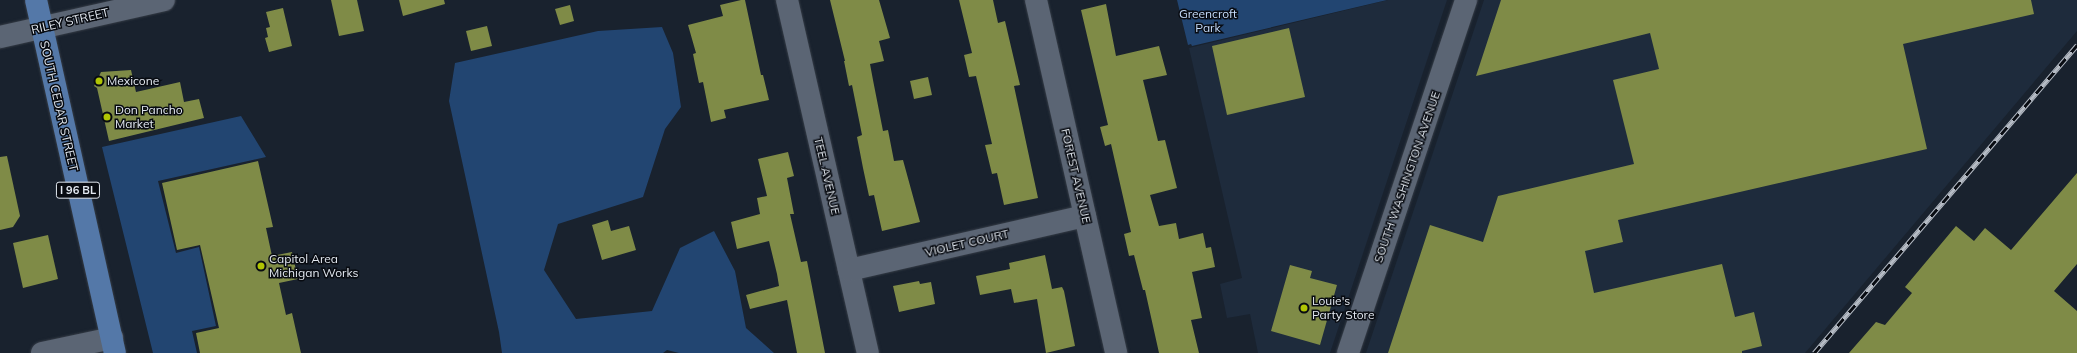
<!DOCTYPE html>
<style>
body{margin:0}
#map{position:relative;width:2077px;height:353px;overflow:hidden;background:#19222e;font-family:Mulish,sans-serif}
div>[style]{position:absolute}
.built>*{inset:0;background:#1e2b3c}
.green>*{inset:0;background:#224571}
.building>*{inset:0;background:#7f8b47}
.roads{filter:drop-shadow(0 0 1px #353c46) drop-shadow(0 0 1px #353c46)}
.minor>*{height:22px;margin:-11px;padding:0 11px;transform-origin:11px;border-radius:11px;background:#5b6574}
.tertiary>*{height:22px;margin:-11px;padding:0 11px;transform-origin:11px;border-radius:11px;background:#5b6574}
.primary>*{height:22px;margin:-11px;padding:0 11px;transform-origin:11px;border-radius:11px;background:#5478a8}
.rail>*{height:4.5px;margin-top:-2.25px;transform-origin:0;background:repeating-linear-gradient(90deg,#080b11 0 9px,#b6bcc5 0 18px);box-sizing:border-box;border-block:1px solid #b6bcc5}
.dots>*{width:11px;height:11px;translate:-50% -50%;box-sizing:border-box;border:2px solid #080b11;border-radius:50%}
span{translate:-50% -50%;white-space:nowrap;text-align:center;line-height:1.15;-webkit-text-stroke:3px #080b11;paint-order:stroke}
.shield-label span{padding:1px 3px;background:#080b11;border:1px solid;border-radius:3px;-webkit-text-stroke-width:0}
.shield-label{font-size:11px;color:#e3e9f1;font-weight:700}
.park-label{font-size:12px;color:#c6ddfc}
.street-label{font-size:12px;color:#e3e9f1}
.poi-label{font-size:12px;color:#e3e9f1}
.left{translate:0 -50%;text-align:left}
</style>
<div id="map">
<div class="built">
<i style="clip-path:polygon(1388px 0,1447px 0,1330px 353px,1258px 353px,1250px 314px,1227px 318px,1220px 284px,1242px 278px,1189px 48px)"></i>
<i style="clip-path:polygon(1484px 0,2077px 0,2077px 31px,1805px 353px,1366px 353px)"></i>
</div>
<div class="green">
<i style="clip-path:polygon(1177px 0,1387px 0,1192px 46px,1191px 44px,1188px 45px)"></i>
<i style="clip-path:polygon(662px 27px,673px 53px,681px 107px,665px 129px,643px 197px,558px 224px,544px 270px,576px 319px,652px 311px,680px 248px,714px 231px,735px 271px,746px 328px,774px 353px,679px 353px,667px 350px,663px 353px,502px 353px,499px 332px,449px 101px,455px 63px,598px 31px)"></i>
<i style="clip-path:polygon(241px 116px,266px 157px,158px 181px,176px 253px,199px 247px,216px 326px,192px 331px,197px 353px,153px 353px,102px 147px)"></i>
</div>
<div class="building">
<i style="clip-path:polygon(331px 0,357px 0,364px 31px,339px 36px)"></i>
<i style="clip-path:polygon(399px 0,444px 0,445px 4px,403px 16px)"></i>
<i style="clip-path:polygon(741px 0,745px 0,761px 75px,763px 75px,769px 100px,724px 110px,726px 118px,711px 122px,703px 82px,699px 83px,695px 64px,693px 54px,696px 53px,688px 25px,723px 16px,720px 5px)"></i>
<i style="clip-path:polygon(830px 0,879px 0,890px 38px,879px 41px,884px 61px,870px 64px,873px 80px,883px 131px,888px 130px,894px 161px,903px 160px,920px 222px,882px 231px,874px 195px,869px 196px,863px 168px,857px 137px,862px 135px,852px 85px,849px 86px,844px 61px,845px 61px)"></i>
<i style="clip-path:polygon(959px 0,993px 0,998px 23px,1005px 21px,1020px 85px,1014px 86px,1038px 198px,1004px 205px,997px 173px,992px 174px,985px 145px,992px 144px,976px 76px,969px 77px,964px 55px,972px 53px)"></i>
<i style="clip-path:polygon(1501px 0,2031px 0,2034px 14px,1903px 44px,1927px 149px,1618px 220px,1623px 242px,1585px 251px,1594px 293px,1722px 264px,1735px 317px,1754px 312px,1762px 346px,1742px 351px,1742px 353px,1388px 353px,1430px 225px,1483px 242px,1498px 196px,1634px 164px,1613px 80px,1659px 69px,1650px 33px,1476px 76px)"></i>
<i style="clip-path:polygon(1106px 4px,1116px 56px,1159px 46px,1167px 75px,1143px 80px,1158px 141px,1165px 140px,1177px 188px,1150px 195px,1159px 226px,1176px 223px,1179px 239px,1203px 233px,1206px 248px,1211px 247px,1215px 267px,1192px 272px,1202px 318px,1191px 320px,1199px 353px,1159px 353px,1145px 290px,1143px 290px,1134px 255px,1129px 256px,1124px 234px,1131px 232px,1111px 144px,1105px 146px,1100px 127px,1108px 125px,1081px 10px)"></i>
<i style="clip-path:polygon(570px 5px,574px 21px,560px 25px,555px 9px)"></i>
<i style="clip-path:polygon(283px 8px,292px 46px,269px 52px,265px 38px,268px 37px,266px 28px,270px 27px,266px 12px)"></i>
<i style="clip-path:polygon(487px 26px,492px 46px,471px 51px,466px 31px)"></i>
<i style="clip-path:polygon(1289px 28px,1305px 97px,1227px 115px,1212px 46px)"></i>
<i style="clip-path:polygon(131px 70px,136px 92px,180px 82px,184px 102px,199px 99px,204px 118px,109px 141px,97px 88px,94px 86px,101px 72px)"></i>
<i style="clip-path:polygon(928px 77px,932px 95px,914px 99px,910px 81px)"></i>
<i style="clip-path:polygon(788px 152px,794px 176px,787px 178px,794px 214px,790px 214px,801px 262px,807px 261px,825px 353px,797px 353px,787px 300px,750px 309px,746px 295px,779px 286px,777px 274px,769px 241px,737px 249px,731px 222px,760px 214px,757px 198px,767px 196px,758px 159px)"></i>
<i style="clip-path:polygon(7px 156px,20px 216px,13px 227px,0 230px,0 157px)"></i>
<i style="clip-path:polygon(258px 161px,273px 227px,266px 228px,272px 256px,292px 252px,298px 279px,279px 283px,286px 315px,292px 313px,301px 353px,200px 353px,196px 333px,219px 328px,200px 245px,177px 250px,162px 183px)"></i>
<i style="clip-path:polygon(2077px 173px,2077px 264px,2054px 291px,2077px 311px,2077px 353px,1849px 353px,1876px 322px,1885px 325px,1912px 293px,1905px 287px,1956px 226px,1974px 241px,1985px 228px,2011px 250px)"></i>
<i style="clip-path:polygon(608px 220px,611px 231px,629px 226px,636px 250px,602px 260px,592px 225px)"></i>
<i style="clip-path:polygon(48px 235px,58px 279px,23px 288px,13px 243px)"></i>
<i style="clip-path:polygon(1045px 255px,1052px 289px,1062px 287px,1064px 291px,1075px 346px,1046px 353px,1037px 299px,1014px 303px,1011px 289px,980px 295px,976px 276px,1010px 269px,1009px 263px)"></i>
<i style="clip-path:polygon(1290px 265px,1312px 271px,1310px 278px,1337px 285px,1320px 345px,1271px 331px)"></i>
<i style="clip-path:polygon(919px 281px,920px 284px,931px 282px,935px 304px,899px 312px,893px 286px)"></i>
</div>
<div class="roads">
<div class="minor">
<i style="left:787px;top:0;width:362px;rotate:77.1deg"></i>
<i style="left:1036px;top:0;width:362px;rotate:77.2deg"></i>
<i style="left:0;top:37px;width:168px;rotate:-12.7deg"></i>
<i style="left:849px;top:270px;width:242px;rotate:-12.9deg"></i>
<i style="left:42px;top:353px;width:72px;rotate:-12.1deg"></i>
</div>
<div class="tertiary">
<i style="left:1348px;top:353px;width:372px;rotate:-71.5deg"></i>
</div>
<div class="primary">
<i style="left:36px;top:0;width:362px;rotate:77.4deg"></i>
</div>
</div>
<div class="rail">
<i style="left:1814px;top:353px;width:405px;rotate:-49.5deg"></i>
</div>
<div class="dots">
<i style="left:99px;top:81px;background:#b0c503"></i>
<i style="left:107px;top:117px;background:#b0c503"></i>
<i style="left:261px;top:266px;background:#b0c503"></i>
<i style="left:1304px;top:308px;background:#b0c503"></i>
</div>
<div class="shield-label">
<span style="left:78px;top:190px">I 96 BL</span>
</div>
<div class="park-label">
<span style="left:1208px;top:21px">Greencroft<br>Park</span>
</div>
<div class="street-label">
<span style="left:70px;top:21px;rotate:-13deg">RILEY STREET</span>
<span style="left:59px;top:106px;rotate:77deg">SOUTH CEDAR STREET</span>
<span style="left:827px;top:176px;rotate:77deg">TEEL AVENUE</span>
<span style="left:1076px;top:176px;rotate:77deg">FOREST AVENUE</span>
<span style="left:1407px;top:177px;rotate:-71deg">SOUTH WASHINGTON AVENUE</span>
<span style="left:967px;top:243px;rotate:-13deg">VIOLET COURT</span>
</div>
<div class="poi-label">
<span class="left" style="left:107px;top:81px">Mexicone</span>
<span class="left" style="left:115px;top:117px">Don Pancho<br>Market</span>
<span class="left" style="left:269px;top:266px">Capitol Area<br>Michigan Works</span>
<span class="left" style="left:1312px;top:308px">Louie's<br>Party Store</span>
</div>
</div>
